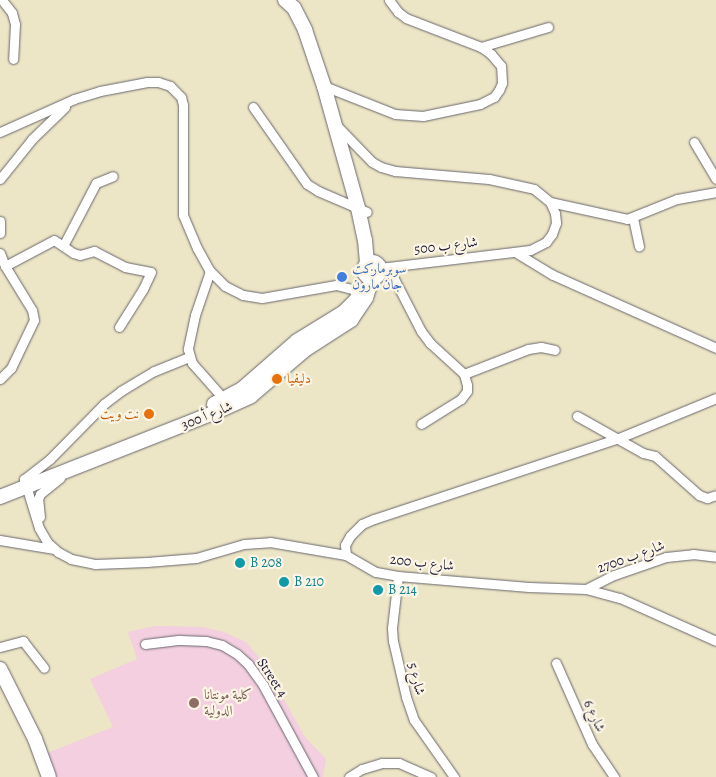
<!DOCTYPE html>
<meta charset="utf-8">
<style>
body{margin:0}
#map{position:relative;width:716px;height:777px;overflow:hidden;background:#ece5c6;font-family:Alegreya,Amiri,serif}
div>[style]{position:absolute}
.built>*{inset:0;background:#f3cfe0}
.roads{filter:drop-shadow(0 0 1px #69666c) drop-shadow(0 0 1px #69666c)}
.street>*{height:9px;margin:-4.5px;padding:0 4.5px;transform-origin:4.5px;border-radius:4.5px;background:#fff}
.secondary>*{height:14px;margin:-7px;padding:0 7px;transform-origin:7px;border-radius:7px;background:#fff}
.secondary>.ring{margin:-7px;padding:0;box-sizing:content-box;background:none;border:14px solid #fff;border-radius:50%}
.dots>*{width:14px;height:14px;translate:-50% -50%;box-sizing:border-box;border:2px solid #fcf5e5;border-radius:50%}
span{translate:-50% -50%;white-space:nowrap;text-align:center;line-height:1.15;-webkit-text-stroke:4.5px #fcf5e5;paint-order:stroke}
.street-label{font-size:14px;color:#22223b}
.shop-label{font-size:14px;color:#366cbe}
.left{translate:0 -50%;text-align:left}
.food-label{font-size:14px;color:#c56008}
.right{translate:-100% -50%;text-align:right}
.culture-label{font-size:14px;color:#0d838f}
.education-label{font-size:14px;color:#785e54}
</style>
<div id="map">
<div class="built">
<i style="clip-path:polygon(155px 626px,203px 627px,224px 632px,246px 642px,263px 662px,305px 737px,326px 759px,323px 777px,56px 777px,47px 753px,113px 727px,90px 679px,137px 659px,128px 632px)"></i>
</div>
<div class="roads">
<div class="street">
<i style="left:2px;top:0;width:16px;rotate:52deg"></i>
<i style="left:12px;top:13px;width:11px;rotate:75deg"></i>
<i style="left:15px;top:24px;width:35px;rotate:93deg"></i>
<i style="left:481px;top:47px;width:70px;rotate:-16.6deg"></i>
<i style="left:324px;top:86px;width:76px;rotate:21.5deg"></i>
<i style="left:395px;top:114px;width:28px;rotate:4deg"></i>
<i style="left:423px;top:116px;width:58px;rotate:-11.9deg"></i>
<i style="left:480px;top:104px;width:16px;rotate:-27deg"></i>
<i style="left:494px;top:97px;width:9px;rotate:-54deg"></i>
<i style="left:499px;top:90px;width:8px;rotate:-67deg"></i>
<i style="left:502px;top:83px;width:17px;rotate:-93deg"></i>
<i style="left:501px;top:66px;width:16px;rotate:-130deg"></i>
<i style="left:491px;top:54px;width:12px;rotate:-145deg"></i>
<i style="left:481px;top:47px;width:80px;rotate:-158.9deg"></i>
<i style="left:406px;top:18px;width:10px;rotate:-143deg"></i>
<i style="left:398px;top:12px;width:15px;rotate:-127deg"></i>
<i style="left:253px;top:107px;width:94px;rotate:55deg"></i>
<i style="left:307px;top:184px;width:13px;rotate:32deg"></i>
<i style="left:318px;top:191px;width:53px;rotate:23.2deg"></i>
<i style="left:337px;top:126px;width:50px;rotate:45.8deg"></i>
<i style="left:372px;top:162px;width:10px;rotate:29deg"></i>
<i style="left:381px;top:167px;width:15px;rotate:16deg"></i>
<i style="left:395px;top:171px;width:94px;rotate:4.9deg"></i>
<i style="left:489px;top:179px;width:46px;rotate:12.5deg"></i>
<i style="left:534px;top:189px;width:21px;rotate:39deg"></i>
<i style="left:550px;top:202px;width:12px;rotate:66deg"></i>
<i style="left:555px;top:213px;width:10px;rotate:84deg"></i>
<i style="left:556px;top:223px;width:12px;rotate:110deg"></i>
<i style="left:552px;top:234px;width:10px;rotate:127deg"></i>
<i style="left:546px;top:242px;width:18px;rotate:153deg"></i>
<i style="left:530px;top:250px;width:151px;rotate:173.2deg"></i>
<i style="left:0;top:132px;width:81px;rotate:-24deg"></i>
<i style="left:74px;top:99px;width:27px;rotate:-17deg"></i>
<i style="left:100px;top:91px;width:48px;rotate:-10.8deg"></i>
<i style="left:147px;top:82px;width:11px"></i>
<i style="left:158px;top:82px;width:13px;rotate:18deg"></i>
<i style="left:170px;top:86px;width:16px;rotate:45deg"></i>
<i style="left:181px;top:97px;width:8px;rotate:76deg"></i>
<i style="left:183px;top:105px;width:110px;rotate:90deg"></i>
<i style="left:183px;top:215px;width:36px;rotate:67deg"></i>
<i style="left:197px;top:248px;width:26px;rotate:61deg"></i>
<i style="left:210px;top:271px;width:21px;rotate:45deg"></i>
<i style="left:225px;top:286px;width:20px;rotate:27deg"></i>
<i style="left:243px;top:295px;width:19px;rotate:9deg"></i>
<i style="left:262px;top:298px;width:75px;rotate:-10deg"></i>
<i style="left:336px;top:285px;width:25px;rotate:14deg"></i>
<i style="left:694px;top:142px;width:43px;rotate:59.3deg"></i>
<i style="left:0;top:179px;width:51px;rotate:-51.3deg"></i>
<i style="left:32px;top:139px;width:46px;rotate:-44.1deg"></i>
<i style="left:550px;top:202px;width:79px;rotate:12.4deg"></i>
<i style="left:627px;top:219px;width:54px;rotate:-21.8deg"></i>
<i style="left:677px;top:199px;width:40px;rotate:-10deg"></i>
<i style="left:633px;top:218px;width:29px;rotate:78deg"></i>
<i style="left:0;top:221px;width:12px;rotate:90deg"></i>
<i style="left:63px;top:246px;width:71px;rotate:-62.4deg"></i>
<i style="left:96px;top:183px;width:18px;rotate:-22deg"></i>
<i style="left:515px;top:252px;width:44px;rotate:31.2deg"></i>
<i style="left:553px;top:275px;width:179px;rotate:24.1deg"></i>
<i style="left:0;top:253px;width:14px;rotate:69deg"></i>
<i style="left:5px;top:266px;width:55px;rotate:-28deg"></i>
<i style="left:54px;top:240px;width:23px;rotate:34deg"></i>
<i style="left:73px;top:253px;width:7px;rotate:16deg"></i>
<i style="left:80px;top:255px;width:15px;rotate:-16deg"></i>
<i style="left:94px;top:251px;width:35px;rotate:27deg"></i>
<i style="left:125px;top:267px;width:26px;rotate:11deg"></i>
<i style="left:151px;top:272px;width:19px;rotate:115deg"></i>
<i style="left:143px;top:289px;width:45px;rotate:122.3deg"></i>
<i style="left:388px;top:267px;width:72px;rotate:62.7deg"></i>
<i style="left:421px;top:331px;width:15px;rotate:53deg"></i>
<i style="left:430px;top:343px;width:46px;rotate:42.4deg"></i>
<i style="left:464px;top:374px;width:11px;rotate:75deg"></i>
<i style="left:467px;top:385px;width:6px;rotate:90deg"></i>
<i style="left:467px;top:391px;width:10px;rotate:127deg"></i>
<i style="left:461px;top:399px;width:47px;rotate:148deg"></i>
<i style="left:210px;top:271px;width:46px;rotate:108.8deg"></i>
<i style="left:195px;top:315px;width:35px;rotate:102deg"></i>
<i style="left:188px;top:349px;width:15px;rotate:74deg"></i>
<i style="left:192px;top:363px;width:48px;rotate:48.4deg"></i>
<i style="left:189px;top:357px;width:38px;rotate:158deg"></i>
<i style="left:154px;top:371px;width:39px;rotate:149deg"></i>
<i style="left:121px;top:391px;width:21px;rotate:143deg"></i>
<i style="left:104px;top:404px;width:77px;rotate:134.5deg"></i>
<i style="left:50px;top:459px;width:33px;rotate:142deg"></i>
<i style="left:24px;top:479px;width:51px;rotate:73deg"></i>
<i style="left:39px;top:528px;width:16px;rotate:60deg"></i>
<i style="left:47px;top:542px;width:15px;rotate:42deg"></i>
<i style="left:58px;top:552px;width:15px;rotate:28deg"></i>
<i style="left:71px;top:559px;width:25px;rotate:12deg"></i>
<i style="left:95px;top:564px;width:52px;rotate:-2.2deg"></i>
<i style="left:147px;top:562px;width:49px;rotate:-4.7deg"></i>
<i style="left:196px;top:558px;width:50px;rotate:-16.3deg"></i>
<i style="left:244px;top:544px;width:26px;rotate:-4deg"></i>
<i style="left:270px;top:542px;width:77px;rotate:9.7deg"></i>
<i style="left:346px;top:555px;width:34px;rotate:30deg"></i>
<i style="left:376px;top:572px;width:22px;rotate:10deg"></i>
<i style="left:398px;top:576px;width:131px;rotate:4.8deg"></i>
<i style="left:529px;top:587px;width:57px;rotate:2deg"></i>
<i style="left:586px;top:589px;width:35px;rotate:15deg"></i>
<i style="left:620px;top:598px;width:105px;rotate:24.1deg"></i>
<i style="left:464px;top:374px;width:69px;rotate:-21.3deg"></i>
<i style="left:528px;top:349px;width:13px;rotate:-9deg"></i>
<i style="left:541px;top:347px;width:14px;rotate:12deg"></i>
<i style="left:0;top:379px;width:16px;rotate:-45deg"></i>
<i style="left:11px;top:368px;width:53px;rotate:-64.4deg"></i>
<i style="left:34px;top:320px;width:10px;rotate:-101deg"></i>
<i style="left:32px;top:310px;width:52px;rotate:-121.5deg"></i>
<i style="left:577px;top:416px;width:76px;rotate:29.3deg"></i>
<i style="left:643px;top:453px;width:12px;rotate:14deg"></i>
<i style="left:655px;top:456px;width:59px;rotate:41.6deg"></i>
<i style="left:699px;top:495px;width:9px;rotate:21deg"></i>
<i style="left:707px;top:498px;width:9px;rotate:-18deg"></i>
<i style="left:40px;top:517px;width:18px;rotate:-96deg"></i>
<i style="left:38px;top:499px;width:5px;rotate:-68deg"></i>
<i style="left:40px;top:494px;width:26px;rotate:-39deg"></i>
<i style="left:0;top:540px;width:55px;rotate:9.5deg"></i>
<i style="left:346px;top:555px;width:10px;rotate:-96deg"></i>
<i style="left:345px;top:545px;width:10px;rotate:-61deg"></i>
<i style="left:350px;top:536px;width:17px;rotate:-45deg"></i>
<i style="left:362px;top:524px;width:13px;rotate:-23deg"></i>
<i style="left:374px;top:519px;width:258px;rotate:-18.3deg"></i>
<i style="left:619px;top:438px;width:105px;rotate:-22.4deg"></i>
<i style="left:398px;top:576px;width:52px;rotate:96.6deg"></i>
<i style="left:392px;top:628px;width:13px;rotate:86deg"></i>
<i style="left:393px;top:641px;width:57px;rotate:76.9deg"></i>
<i style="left:406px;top:697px;width:24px;rotate:71deg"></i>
<i style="left:414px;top:720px;width:70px;rotate:54.9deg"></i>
<i style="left:586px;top:589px;width:31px;rotate:-27deg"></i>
<i style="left:614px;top:575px;width:55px;rotate:-19.1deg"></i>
<i style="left:666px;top:557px;width:27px;rotate:-6deg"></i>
<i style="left:693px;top:554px;width:23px;rotate:7deg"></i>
<i style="left:145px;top:644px;width:35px;rotate:-7deg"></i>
<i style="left:180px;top:640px;width:26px;rotate:2deg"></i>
<i style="left:206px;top:641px;width:16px;rotate:14deg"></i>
<i style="left:222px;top:645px;width:17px;rotate:31deg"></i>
<i style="left:237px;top:654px;width:15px;rotate:42deg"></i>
<i style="left:248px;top:664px;width:26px;rotate:54deg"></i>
<i style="left:263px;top:685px;width:105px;rotate:61.5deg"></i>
<i style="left:0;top:647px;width:24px;rotate:-15deg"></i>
<i style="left:23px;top:641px;width:34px;rotate:52deg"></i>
<i style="left:556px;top:663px;width:89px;rotate:66deg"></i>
<i style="left:592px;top:744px;width:40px;rotate:56deg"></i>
<i style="left:349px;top:777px;width:15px;rotate:-32deg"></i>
<i style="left:362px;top:769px;width:21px;rotate:-17deg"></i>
<i style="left:382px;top:763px;width:17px"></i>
<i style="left:399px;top:763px;width:35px;rotate:24deg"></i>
</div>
<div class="secondary">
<i style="left:285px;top:0;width:12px;rotate:42deg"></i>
<i style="left:294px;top:8px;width:25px;rotate:63deg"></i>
<i style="left:305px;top:30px;width:59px;rotate:71.3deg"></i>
<i style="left:324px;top:86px;width:127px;rotate:74.4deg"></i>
<i style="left:358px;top:208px;width:33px;rotate:78deg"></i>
<i style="left:365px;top:240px;width:24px;rotate:85deg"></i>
<i class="ring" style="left:364px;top:262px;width:2px;height:2px"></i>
<i style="left:214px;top:404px;width:32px;rotate:-28deg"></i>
<i style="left:242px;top:389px;width:73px;rotate:-41.1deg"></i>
<i style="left:297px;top:341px;width:55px;rotate:-31.7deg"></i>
<i style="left:344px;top:312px;width:17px;rotate:-45deg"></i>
<i style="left:356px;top:300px;width:9px;rotate:-63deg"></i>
<i style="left:0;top:497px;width:234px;rotate:-21.5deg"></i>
<i style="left:218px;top:411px;width:36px;rotate:-24deg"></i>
<i style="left:251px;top:396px;width:72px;rotate:-40.5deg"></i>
<i style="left:306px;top:349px;width:54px;rotate:-32.8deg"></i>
<i style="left:351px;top:320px;width:27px;rotate:-56deg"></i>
<i style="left:366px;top:298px;width:21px;rotate:-73deg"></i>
<i style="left:0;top:669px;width:78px;rotate:63.4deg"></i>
<i style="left:35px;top:739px;width:40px;rotate:69.8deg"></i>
</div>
</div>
<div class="dots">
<i style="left:342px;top:277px;background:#3f7fe0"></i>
<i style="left:277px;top:379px;background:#e8710a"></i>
<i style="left:149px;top:414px;background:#e8710a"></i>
<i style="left:240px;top:563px;background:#0f9aa8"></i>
<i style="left:284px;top:582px;background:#0f9aa8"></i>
<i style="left:378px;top:590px;background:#0f9aa8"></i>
<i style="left:194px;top:703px;background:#8d6e63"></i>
</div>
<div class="street-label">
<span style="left:446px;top:246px;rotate:-7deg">شارع ب 500</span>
<span style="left:207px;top:416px;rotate:-22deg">شارع أ 300</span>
<span style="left:631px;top:557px;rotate:-20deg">شارع ب 2700</span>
<span style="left:422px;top:563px;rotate:6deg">شارع ب 200</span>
<span style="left:272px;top:678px;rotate:57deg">Street 4</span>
<span style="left:416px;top:679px;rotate:75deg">شارع 5</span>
<span style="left:594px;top:716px;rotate:65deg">شارع 6</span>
</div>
<div class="shop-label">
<span class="left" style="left:352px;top:277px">سوبرماركت<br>جان مارون</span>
</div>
<div class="food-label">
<span class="left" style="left:287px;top:379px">دليفيا</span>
<span class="right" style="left:139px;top:414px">نت ويت</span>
</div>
<div class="culture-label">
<span class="left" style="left:250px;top:563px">B 208</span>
<span class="left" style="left:294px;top:582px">B 210</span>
<span class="left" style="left:388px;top:590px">B 214</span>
</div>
<div class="education-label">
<span class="left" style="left:204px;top:703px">كلية مونتانا<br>الدولية</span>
</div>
</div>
